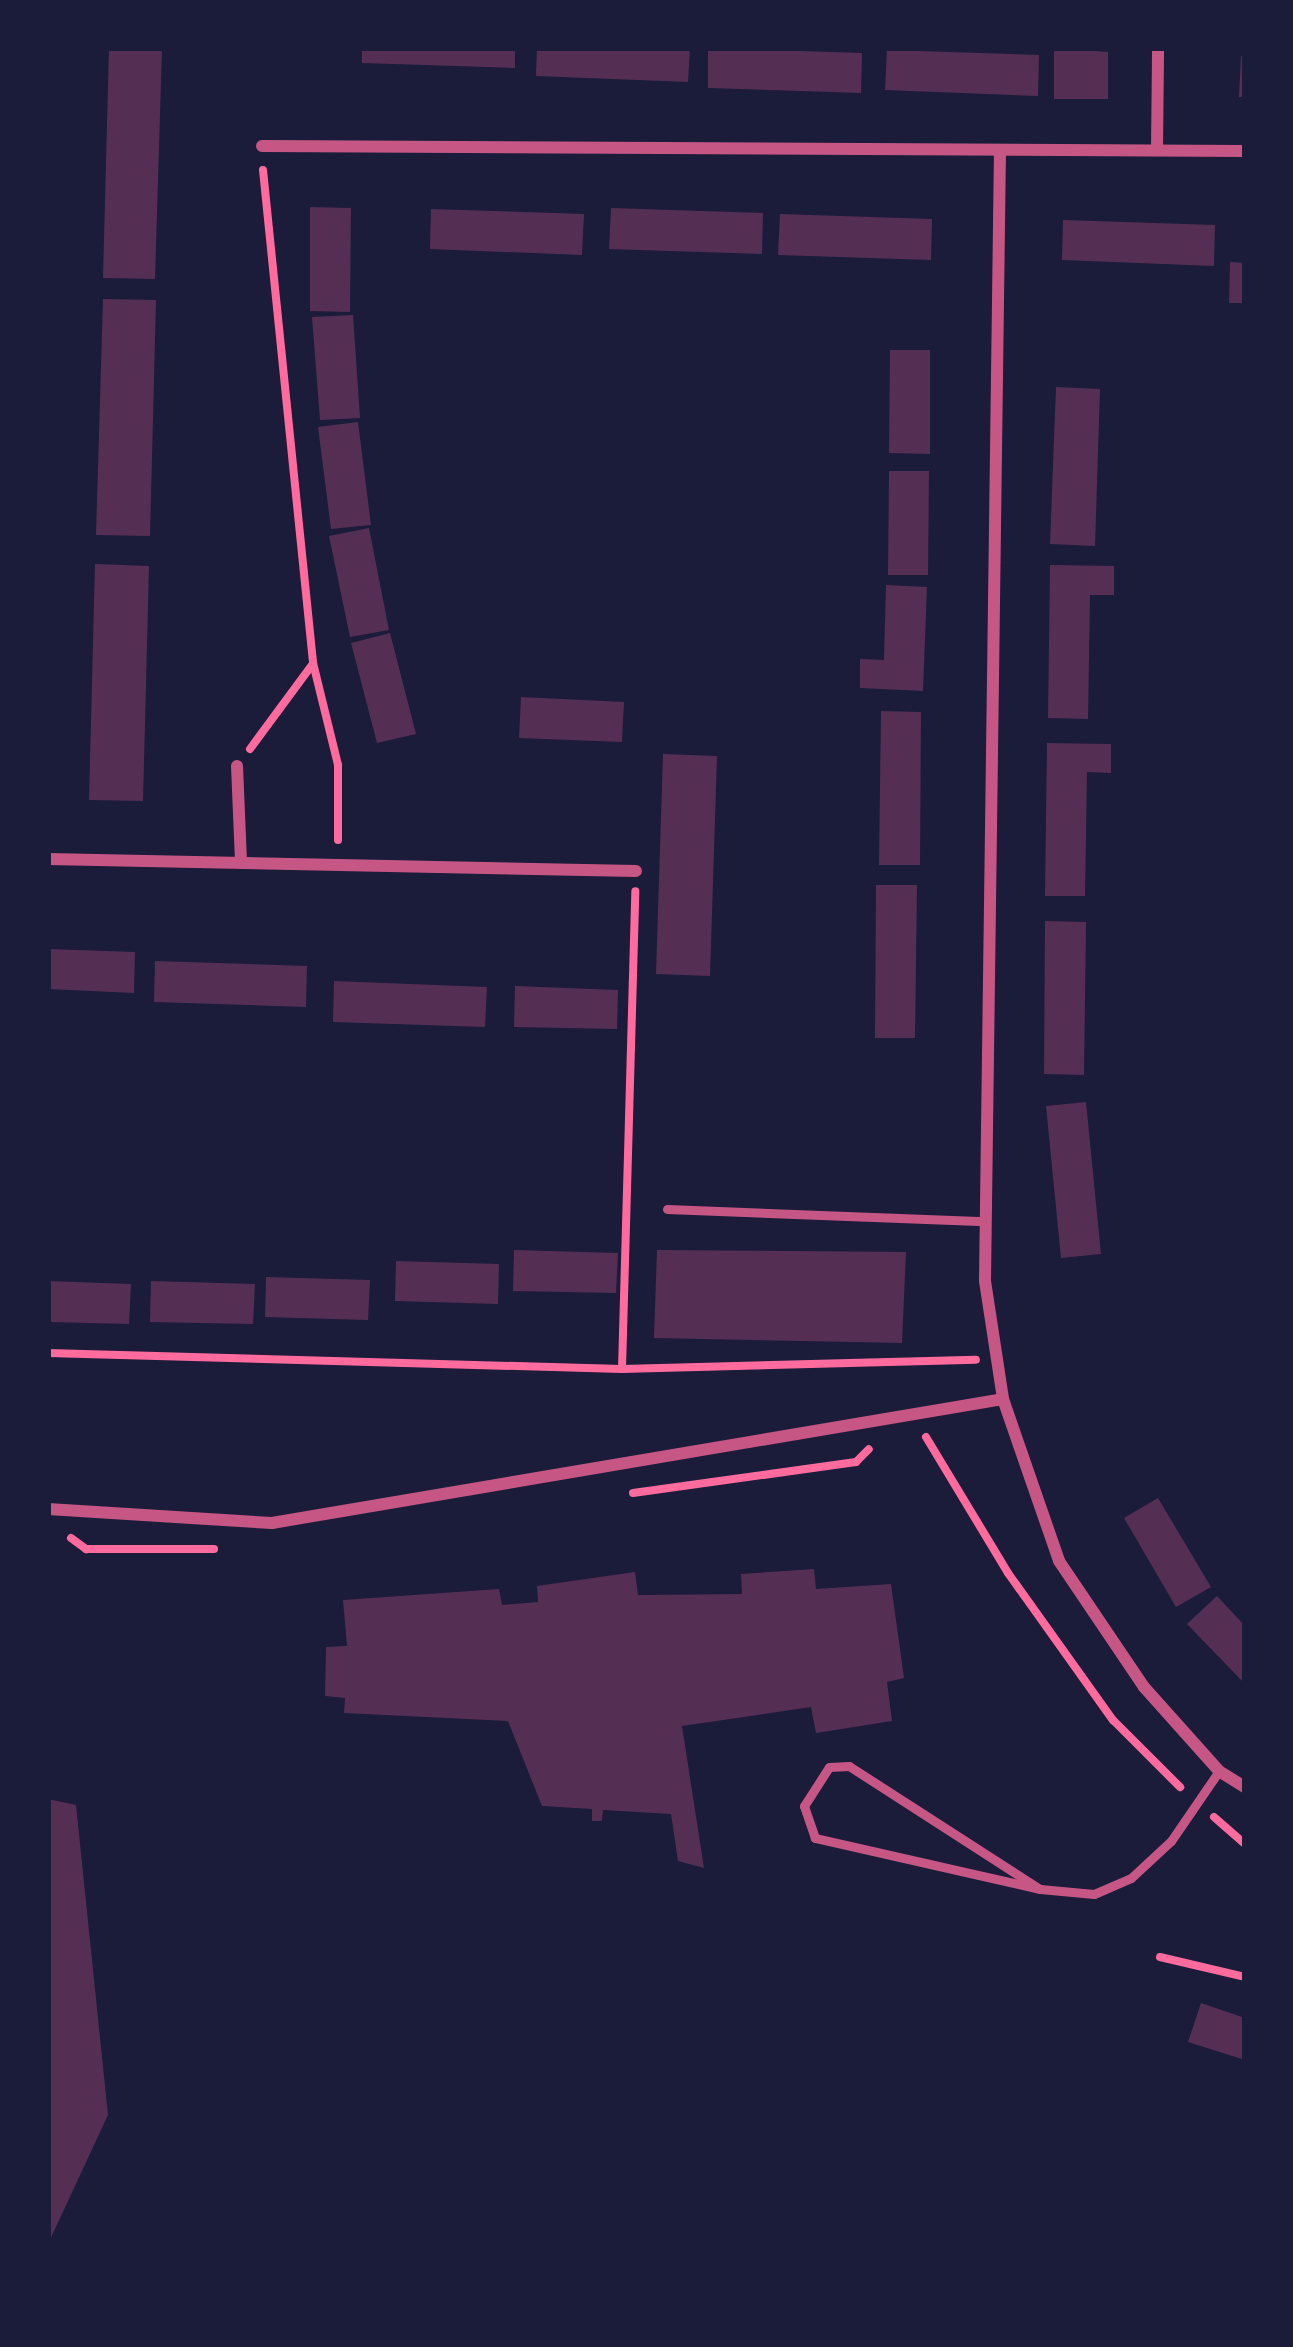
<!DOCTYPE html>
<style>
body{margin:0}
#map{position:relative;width:1293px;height:2347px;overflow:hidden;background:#1b1b3a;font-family:"Nunito Sans",sans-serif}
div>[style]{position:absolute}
.building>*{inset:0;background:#542f53}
.path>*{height:8px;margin:-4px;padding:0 4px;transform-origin:4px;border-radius:4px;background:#ff6b9d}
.service>*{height:9px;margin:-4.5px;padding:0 4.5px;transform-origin:4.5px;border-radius:4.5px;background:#c65784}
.minor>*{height:12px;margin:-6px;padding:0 6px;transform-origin:6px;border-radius:6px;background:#c65784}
span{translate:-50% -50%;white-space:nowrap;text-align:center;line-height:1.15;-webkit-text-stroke:12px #1b1b3a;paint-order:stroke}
.frame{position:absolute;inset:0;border:51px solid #1b1b3a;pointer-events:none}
</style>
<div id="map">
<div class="building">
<i style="clip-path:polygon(109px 48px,162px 48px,155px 279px,103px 278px)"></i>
<i style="clip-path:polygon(362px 48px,515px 48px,515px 68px,362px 63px)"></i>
<i style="clip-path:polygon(537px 48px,690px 48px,688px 82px,536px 76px)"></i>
<i style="clip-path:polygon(708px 48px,862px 53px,861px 93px,708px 88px)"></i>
<i style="clip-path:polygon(1054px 48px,1108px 52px,1108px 99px,1054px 99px)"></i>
<i style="clip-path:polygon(887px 50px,1039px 55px,1038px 96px,885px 90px)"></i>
<i style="clip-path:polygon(1241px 56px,1245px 56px,1245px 97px,1239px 97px)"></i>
<i style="clip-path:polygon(310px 207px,351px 208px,350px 312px,310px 311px)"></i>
<i style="clip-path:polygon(611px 208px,763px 213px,762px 254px,609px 249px)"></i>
<i style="clip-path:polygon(431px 209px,584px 214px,582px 255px,430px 249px)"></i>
<i style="clip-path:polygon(780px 214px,932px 219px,931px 260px,778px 255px)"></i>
<i style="clip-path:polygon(1063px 220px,1215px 225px,1214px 266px,1062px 260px)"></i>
<i style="clip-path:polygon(1230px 262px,1245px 263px,1245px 303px,1229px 303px)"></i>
<i style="clip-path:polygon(103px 299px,156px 300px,150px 536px,96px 535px)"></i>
<i style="clip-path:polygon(353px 315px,360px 418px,320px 420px,312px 317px)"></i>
<i style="clip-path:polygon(890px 350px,930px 350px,930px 454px,889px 453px)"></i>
<i style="clip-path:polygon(1056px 387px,1100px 389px,1095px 546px,1050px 544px)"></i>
<i style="clip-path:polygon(358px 422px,371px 525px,331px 529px,318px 427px)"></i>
<i style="clip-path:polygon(889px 471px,929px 471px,928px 575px,888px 575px)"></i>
<i style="clip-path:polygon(369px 528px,389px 630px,350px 637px,329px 536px)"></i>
<i style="clip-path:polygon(95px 564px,149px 566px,143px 801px,89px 800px)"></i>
<i style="clip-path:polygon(1050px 565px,1114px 566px,1114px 595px,1090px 595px,1088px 719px,1048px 718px)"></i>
<i style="clip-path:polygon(886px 585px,927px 587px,923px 691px,860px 688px,860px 659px,884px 660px)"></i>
<i style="clip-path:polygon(390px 633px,416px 734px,377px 743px,351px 643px)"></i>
<i style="clip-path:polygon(521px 697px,624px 702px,622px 742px,519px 738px)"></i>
<i style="clip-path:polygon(881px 711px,921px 712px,920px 865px,879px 865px)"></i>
<i style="clip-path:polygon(1047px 743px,1111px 744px,1111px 773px,1087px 772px,1085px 896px,1045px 896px)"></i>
<i style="clip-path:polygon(663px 754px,717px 756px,710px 976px,656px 974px)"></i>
<i style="clip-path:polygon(876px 885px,917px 885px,915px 1038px,875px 1038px)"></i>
<i style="clip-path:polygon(1045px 921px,1086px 922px,1084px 1075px,1044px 1074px)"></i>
<i style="clip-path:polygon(48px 949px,135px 952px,134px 993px,48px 989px)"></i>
<i style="clip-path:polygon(155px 961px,307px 966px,306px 1007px,154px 1002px)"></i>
<i style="clip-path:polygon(334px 981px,487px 987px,485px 1027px,333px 1022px)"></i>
<i style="clip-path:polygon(515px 986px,618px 990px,617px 1029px,514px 1027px)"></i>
<i style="clip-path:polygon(1086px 1102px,1101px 1254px,1061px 1258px,1046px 1106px)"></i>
<i style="clip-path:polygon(514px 1250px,618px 1253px,616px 1293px,513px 1291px)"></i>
<i style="clip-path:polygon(657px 1250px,906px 1252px,902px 1343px,654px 1338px)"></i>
<i style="clip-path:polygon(396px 1261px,499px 1264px,498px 1304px,395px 1301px)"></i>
<i style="clip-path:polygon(266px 1277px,370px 1280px,368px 1320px,265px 1317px)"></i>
<i style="clip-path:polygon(48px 1281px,131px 1284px,129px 1324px,48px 1322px)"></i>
<i style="clip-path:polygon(151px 1281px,255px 1284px,253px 1324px,150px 1322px)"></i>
<i style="clip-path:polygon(1158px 1498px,1211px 1587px,1176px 1607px,1124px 1518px)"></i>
<i style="clip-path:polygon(814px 1569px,816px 1589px,891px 1584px,904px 1678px,887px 1682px,892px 1721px,816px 1733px,811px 1707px,682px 1726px,704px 1868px,678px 1861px,671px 1814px,603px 1810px,602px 1821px,592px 1821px,592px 1809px,542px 1806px,508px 1721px,344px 1713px,345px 1698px,325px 1696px,326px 1647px,347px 1646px,343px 1600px,499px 1589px,502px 1605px,538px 1602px,537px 1586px,635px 1572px,638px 1595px,742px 1594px,741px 1574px)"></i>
<i style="clip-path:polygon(1217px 1596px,1245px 1626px,1245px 1684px,1187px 1624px)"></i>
<i style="clip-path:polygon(48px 1799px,76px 1805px,108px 2115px,48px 2244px)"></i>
<i style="clip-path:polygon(1201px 2003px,1245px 2018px,1245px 2060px,1188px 2042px)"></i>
</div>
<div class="path">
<i style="left:263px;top:170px;width:496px;rotate:84.2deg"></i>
<i style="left:313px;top:663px;width:105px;rotate:76.2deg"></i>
<i style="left:338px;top:765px;width:75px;rotate:90deg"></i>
<i style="left:250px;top:749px;width:104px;rotate:-53.6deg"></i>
<i style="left:48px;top:1353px;width:574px;rotate:1.6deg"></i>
<i style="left:622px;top:1369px;width:354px;rotate:-1.5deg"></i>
<i style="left:622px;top:1369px;width:478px;rotate:-88.4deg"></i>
<i style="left:926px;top:1437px;width:159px;rotate:58.9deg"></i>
<i style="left:1008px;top:1573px;width:181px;rotate:54.5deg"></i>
<i style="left:1113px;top:1720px;width:95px;rotate:45deg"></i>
<i style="left:633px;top:1493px;width:225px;rotate:-7.9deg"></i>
<i style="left:856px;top:1462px;width:18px;rotate:-45deg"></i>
<i style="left:71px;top:1538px;width:19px;rotate:36deg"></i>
<i style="left:86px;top:1549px;width:128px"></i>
<i style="left:1214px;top:1817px;width:41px;rotate:41.1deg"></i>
<i style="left:1160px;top:1957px;width:87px;rotate:13.2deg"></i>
</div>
<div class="service">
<i style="left:667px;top:1209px;width:318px;rotate:2.2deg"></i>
<i style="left:849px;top:1766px;width:227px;rotate:32.8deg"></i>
<i style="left:1040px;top:1889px;width:231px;rotate:-167.2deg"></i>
<i style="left:815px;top:1838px;width:34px;rotate:-109deg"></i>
<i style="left:804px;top:1806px;width:46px;rotate:-57.3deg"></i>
<i style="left:829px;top:1767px;width:20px;rotate:-3deg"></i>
<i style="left:1040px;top:1889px;width:54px;rotate:5.3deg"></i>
<i style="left:1094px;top:1894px;width:40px;rotate:-23.4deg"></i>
<i style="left:1131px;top:1878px;width:54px;rotate:-42.8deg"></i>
<i style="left:1171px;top:1841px;width:85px;rotate:-55.6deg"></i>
</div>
<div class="minor">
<i style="left:262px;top:146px;width:983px;rotate:0.29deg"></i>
<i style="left:1000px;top:150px;width:1131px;rotate:90.76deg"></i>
<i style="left:985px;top:1281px;width:119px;rotate:81.3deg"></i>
<i style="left:1003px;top:1399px;width:171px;rotate:70.9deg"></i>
<i style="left:1059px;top:1561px;width:152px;rotate:56deg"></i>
<i style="left:1144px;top:1687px;width:113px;rotate:48.2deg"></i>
<i style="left:1219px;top:1771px;width:31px;rotate:32deg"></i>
<i style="left:1157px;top:150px;width:102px;rotate:-89.4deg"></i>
<i style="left:237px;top:766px;width:97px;rotate:87.6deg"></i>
<i style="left:48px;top:859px;width:588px;rotate:1.17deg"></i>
<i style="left:48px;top:1509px;width:224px;rotate:3.6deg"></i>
<i style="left:272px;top:1523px;width:741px;rotate:-9.63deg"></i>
</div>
<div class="frame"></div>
</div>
